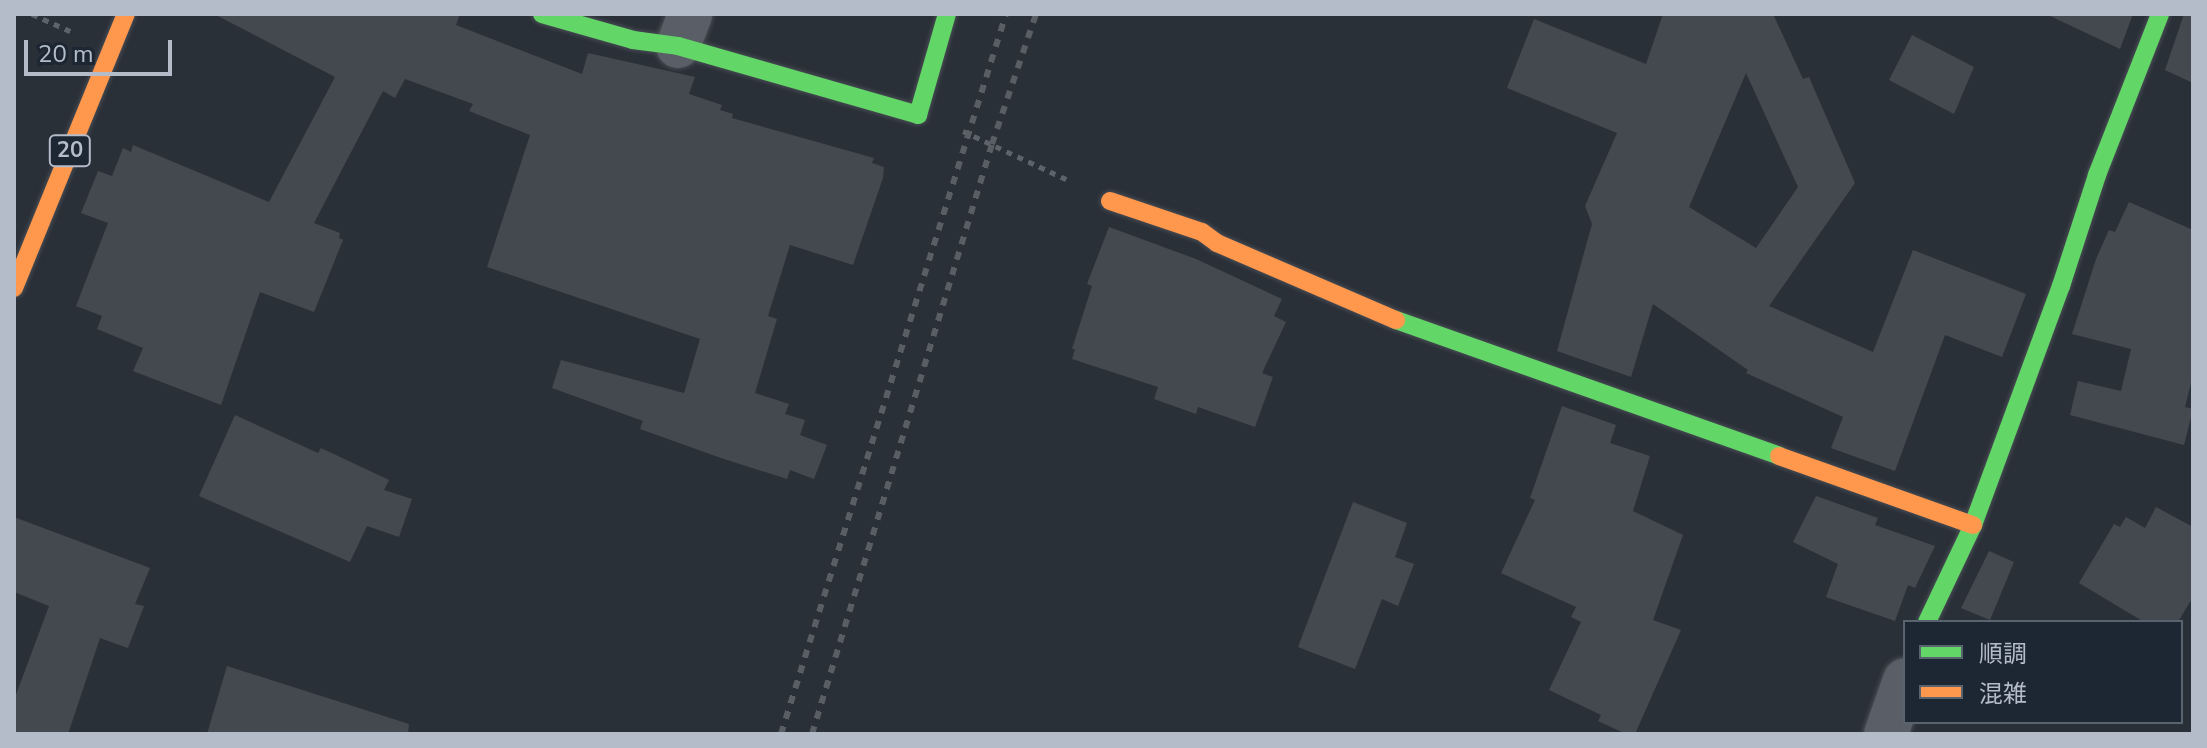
<!DOCTYPE html>
<meta charset="utf-8">
<style>
body{margin:0}
#map{position:relative;width:2207px;height:748px;overflow:hidden;background:#2a3038;font-family:"Nunito Sans","Noto Sans JP",sans-serif}
div>[style]{position:absolute}
.building>*{inset:0;background:#444950}
.path>*{height:5px;margin-top:-2.5px;transform-origin:0;background:repeating-linear-gradient(90deg,#5d636a 0 6px,transparent 0 12px)}
.roads{filter:drop-shadow(0 0 2px #484c53) drop-shadow(0 0 2px #484c53)}
.street>*{height:44px;margin:-22px;padding:0 22px;transform-origin:22px;border-radius:22px;background:#5a5e66}
.fast>*{height:18px;margin:-9px;padding:0 9px;transform-origin:9px;border-radius:9px;background:#63d668}
.slow>*{height:18px;margin:-9px;padding:0 9px;transform-origin:9px;border-radius:9px;background:#ff974d}
.rail>*{height:6px;margin-top:-3px;transform-origin:0;background:repeating-linear-gradient(90deg,#595d64 0 8px,transparent 0 16px)}
span{translate:-50% -50%;white-space:nowrap;text-align:center;line-height:1.15;-webkit-text-stroke:6px #1d2633;paint-order:stroke}
.shield-label span{padding:2px 6px;background:#1d2633;border:2px solid;border-radius:6px;-webkit-text-stroke-width:0}
.shield-label{font-size:22px;color:#b4bcc9;font-weight:700}
.frame{position:absolute;inset:0;border:16px solid #b4bcc9;pointer-events:none}
.legend{position:absolute;left:1903px;top:620px;width:280px;height:104px;box-sizing:border-box;background:#1d2633;border:2px solid #59626f;margin:0;padding:10px 14px;list-style:none;font-size:24px;color:#b4bcc9}
.legend li{display:flex;align-items:center;gap:16px;height:40px}
.legend b{width:40px;border:2px solid #59626f}
.scale{position:absolute;left:24px;top:40px;width:148px;height:36px;box-sizing:border-box;border:4px solid #b4bcc9;border-top:0;padding-left:10px;font-size:24px;line-height:28px;white-space:nowrap;color:#b4bcc9;-webkit-text-stroke:6px #1d2633;paint-order:stroke}
</style>
<div id="map">
<div class="building">
<i style="clip-path:polygon(214px 14px,460px 14px,456px 25px,582px 74px,588px 53px,695px 77px,689px 94px,722px 105px,720px 110px,733px 114px,732px 118px,874px 158px,872px 163px,884px 167px,883px 178px,853px 265px,790px 245px,768px 316px,777px 319px,755px 393px,789px 404px,785px 414px,805px 420px,800px 435px,827px 445px,814px 479px,790px 470px,787px 479px,718px 457px,640px 429px,643px 421px,552px 388px,561px 360px,684px 393px,700px 339px,487px 267px,530px 135px,469px 111px,473px 104px,405px 79px,395px 98px,383px 91px,314px 223px,340px 233px,339px 238px,343px 240px,314px 312px,260px 292px,221px 405px,133px 371px,143px 348px,97px 329px,102px 316px,76px 306px,108px 223px,81px 213px,98px 171px,112px 176px,123px 148px,131px 152px,133px 145px,269px 202px,335px 77px)"></i>
<i style="clip-path:polygon(evenodd,1663px 14px,1773px 14px,1803px 79px,1809px 77px,1855px 183px,1769px 306px,1873px 352px,1913px 250px,2026px 294px,2002px 357px,1945px 335px,1895px 471px,1831px 448px,1843px 417px,1746px 373px,1748px 370px,1653px 304px,1631px 377px,1557px 351px,1592px 224px,1585px 206px,1617px 133px,1507px 88px,1534px 19px,1646px 64px,1663px 14px,1746px 73px,1798px 187px,1756px 248px,1689px 207px,1746px 73px)"></i>
<i style="clip-path:polygon(2046px 14px,2133px 14px,2120px 49px)"></i>
<i style="clip-path:polygon(2184px 14px,2193px 14px,2193px 83px,2165px 70px)"></i>
<i style="clip-path:polygon(1912px 35px,1974px 67px,1954px 114px,1889px 80px)"></i>
<i style="clip-path:polygon(2129px 202px,2193px 230px,2193px 375px,2185px 407px,2193px 409px,2184px 445px,2070px 415px,2078px 381px,2121px 391px,2131px 349px,2072px 334px,2096px 259px,2109px 230px,2115px 232px)"></i>
<i style="clip-path:polygon(1109px 227px,1196px 259px,1282px 299px,1274px 316px,1286px 322px,1262px 373px,1273px 377px,1255px 427px,1198px 407px,1196px 414px,1154px 399px,1158px 387px,1072px 359px,1075px 349px,1072px 349px,1092px 286px,1087px 284px)"></i>
<i style="clip-path:polygon(1562px 406px,1616px 425px,1610px 443px,1650px 456px,1633px 511px,1683px 535px,1653px 620px,1681px 630px,1635px 734px,1626px 734px,1598px 721px,1601px 715px,1549px 690px,1581px 622px,1571px 617px,1576px 607px,1501px 573px,1535px 500px,1530px 498px)"></i>
<i style="clip-path:polygon(235px 415px,318px 453px,321px 448px,389px 480px,384px 490px,412px 499px,399px 537px,367px 526px,350px 562px,199px 496px)"></i>
<i style="clip-path:polygon(1816px 496px,1878px 518px,1875px 525px,1935px 546px,1915px 588px,1908px 585px,1895px 621px,1826px 597px,1838px 564px,1793px 542px)"></i>
<i style="clip-path:polygon(1353px 502px,1407px 523px,1395px 557px,1414px 564px,1398px 606px,1382px 599px,1355px 669px,1298px 647px)"></i>
<i style="clip-path:polygon(2156px 507px,2193px 527px,2193px 597px,2178px 622px,2144px 622px,2079px 583px,2114px 524px,2120px 527px,2126px 517px,2145px 528px)"></i>
<i style="clip-path:polygon(14px 517px,150px 568px,135px 604px,144px 606px,128px 648px,100px 638px,68px 734px,14px 734px,14px 700px,49px 606px,14px 592px)"></i>
<i style="clip-path:polygon(1989px 551px,2014px 562px,1990px 620px,1961px 608px)"></i>
<i style="clip-path:polygon(227px 666px,409px 724px,408px 734px,207px 734px)"></i>
</div>
<div class="path">
<i style="left:32px;top:14px;width:42px;rotate:24.1deg"></i>
<i style="left:963px;top:131px;width:118px;rotate:25deg"></i>
</div>
<div class="roads">
<div class="street">
<i style="left:678px;top:46px;width:34px;rotate:-69deg"></i>
<i style="left:1886px;top:734px;width:57px;rotate:-70.6deg"></i>
</div>
<div class="fast">
<i style="left:542px;top:14px;width:95px;rotate:15.9deg"></i>
<i style="left:633px;top:40px;width:45px;rotate:7.6deg"></i>
<i style="left:678px;top:46px;width:250px;rotate:16deg"></i>
<i style="left:918px;top:115px;width:105px;rotate:-74deg"></i>
<i style="left:1396px;top:320px;width:406px;rotate:19.5deg"></i>
<i style="left:1927px;top:622px;width:107px;rotate:-64.6deg"></i>
<i style="left:1973px;top:525px;width:255px;rotate:-69.8deg"></i>
<i style="left:2061px;top:286px;width:117px;rotate:-72deg"></i>
<i style="left:2097px;top:175px;width:173px;rotate:-68.6deg"></i>
</div>
<div class="slow">
<i style="left:1110px;top:201px;width:97px;rotate:18.6deg"></i>
<i style="left:1202px;top:232px;width:19px;rotate:36deg"></i>
<i style="left:1217px;top:243px;width:195px;rotate:23.3deg"></i>
<i style="left:14px;top:288px;width:296px;rotate:-67.8deg"></i>
<i style="left:1779px;top:456px;width:206px;rotate:19.6deg"></i>
</div>
</div>
<div class="rail">
<i style="left:781px;top:734px;width:754px;rotate:-72.65deg"></i>
<i style="left:812px;top:734px;width:617px;rotate:-73.03deg"></i>
<i style="left:992px;top:144px;width:137px;rotate:-71.3deg"></i>
</div>
<div class="shield-label">
<span style="left:70px;top:151px">20</span>
</div>
<div class="frame"></div>
<ul class="legend">
<li><b style="height:10px;background:#63d668"></b>順調</li>
<li><b style="height:10px;background:#ff974d"></b>混雑</li>
</ul>
<div class="scale">20 m</div>
</div>
